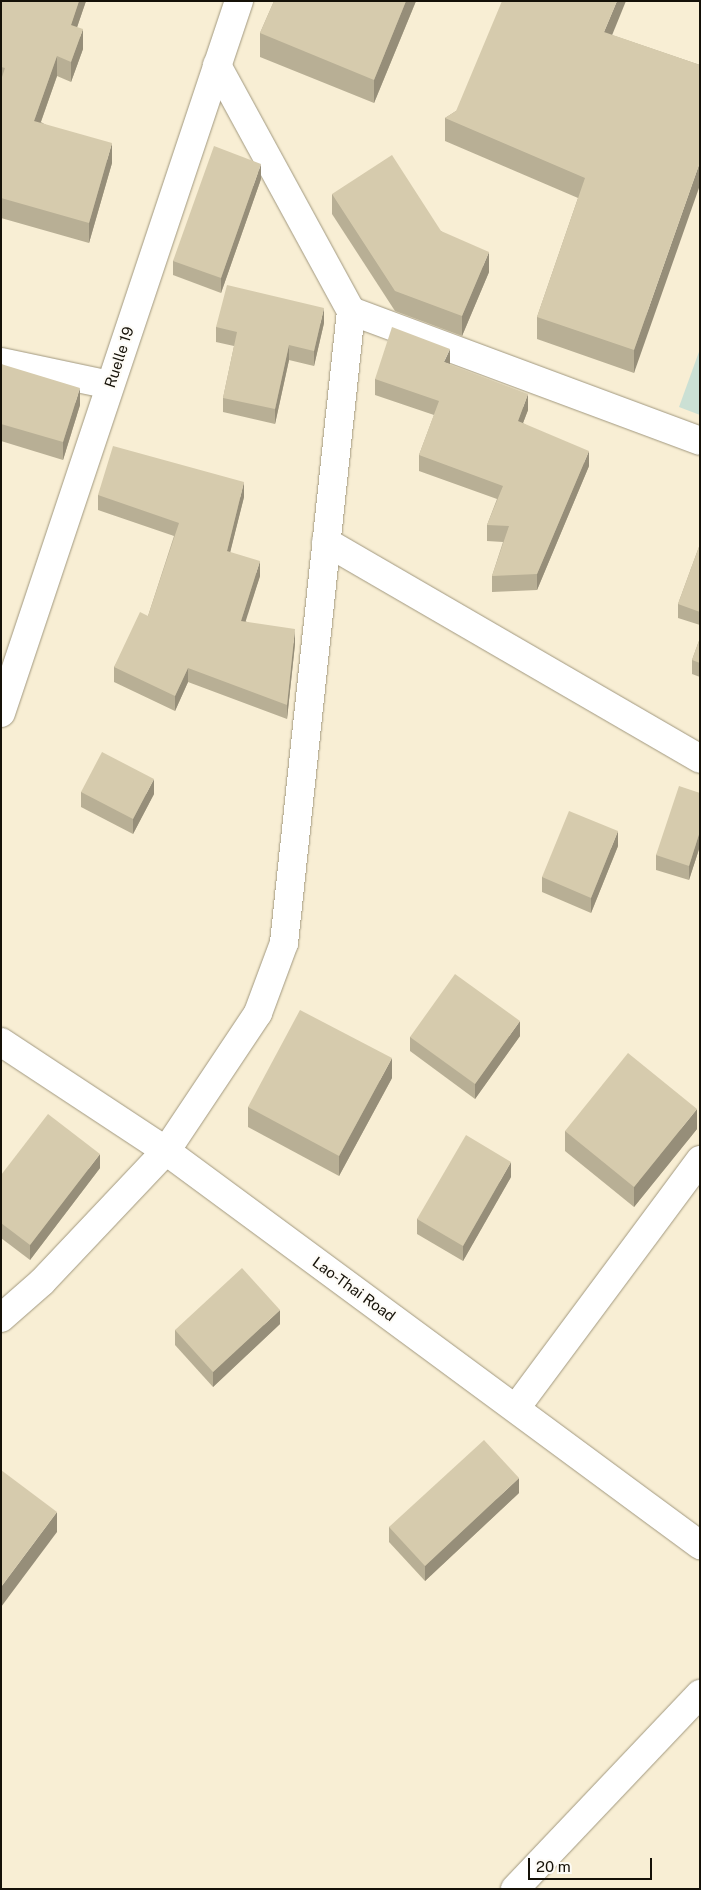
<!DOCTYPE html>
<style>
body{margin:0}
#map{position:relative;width:701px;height:1890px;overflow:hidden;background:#f8eed4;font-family:"Public Sans",sans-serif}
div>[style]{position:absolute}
.green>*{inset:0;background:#cbe0d4}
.roads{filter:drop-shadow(0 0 1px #a1987f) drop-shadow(0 0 1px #a1987f)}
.minor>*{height:28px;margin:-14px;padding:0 14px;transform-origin:14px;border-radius:14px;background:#fff}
.wall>*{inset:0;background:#b8af95}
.shaded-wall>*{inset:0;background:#968e79}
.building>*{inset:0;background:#d6cbad}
span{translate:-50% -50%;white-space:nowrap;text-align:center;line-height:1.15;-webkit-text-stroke:4px #fdfbf6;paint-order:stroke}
.street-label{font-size:15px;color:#151108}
.frame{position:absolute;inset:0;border:2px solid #151108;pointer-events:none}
.scale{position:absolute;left:528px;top:1858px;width:124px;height:22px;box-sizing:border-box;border:2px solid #151108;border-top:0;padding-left:6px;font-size:15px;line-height:18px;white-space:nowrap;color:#151108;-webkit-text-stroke:4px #fdfbf6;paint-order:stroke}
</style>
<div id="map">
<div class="green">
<i style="clip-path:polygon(700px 349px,700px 415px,679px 407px)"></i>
</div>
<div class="roads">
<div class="minor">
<i style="left:351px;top:311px;width:372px;rotate:20.4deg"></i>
<i style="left:1px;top:362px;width:111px;rotate:11.9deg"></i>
<i style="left:326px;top:542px;width:432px;rotate:30.1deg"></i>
<i style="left:1px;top:713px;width:751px;rotate:-71.52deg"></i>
<i style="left:1px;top:1042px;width:198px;rotate:33.4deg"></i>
<i style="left:166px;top:1151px;width:664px;rotate:36.42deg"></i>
<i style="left:1px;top:1318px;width:55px;rotate:-41.3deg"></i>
<i style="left:42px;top:1282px;width:180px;rotate:-46.6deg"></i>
<i style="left:166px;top:1151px;width:166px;rotate:-56.3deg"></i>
<i style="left:258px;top:1013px;width:75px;rotate:-69.6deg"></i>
<i style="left:284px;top:943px;width:636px;rotate:-83.95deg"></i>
<i style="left:351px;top:311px;width:280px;rotate:-118.6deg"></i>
<i style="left:516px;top:1408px;width:309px;rotate:-53.4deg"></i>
<i style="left:515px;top:1889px;width:269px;rotate:-46.5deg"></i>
</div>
</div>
<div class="wall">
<i style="clip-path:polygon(1px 1px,86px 1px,77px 27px,83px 49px,71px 82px,57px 76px,41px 122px,112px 163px,89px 243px,1px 218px)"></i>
<i style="clip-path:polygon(274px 1px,416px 1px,374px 103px,260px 57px,260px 33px)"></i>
<i style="clip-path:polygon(612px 35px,700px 65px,634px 373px,537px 339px,537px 317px,578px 198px,445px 141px,445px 118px,456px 111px)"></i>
<i style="clip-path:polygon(261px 179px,221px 293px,173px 275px,173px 261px)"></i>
<i style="clip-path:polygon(332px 194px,441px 231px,489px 272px,462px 336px,395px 311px,332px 214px)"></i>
<i style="clip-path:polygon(324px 323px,314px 366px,289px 360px,275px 424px,223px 412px,223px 398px,234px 346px,216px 342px,216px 327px)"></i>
<i style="clip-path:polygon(1px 364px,80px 405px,63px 460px,1px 441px)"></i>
<i style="clip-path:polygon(449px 365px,528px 410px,523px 423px,589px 466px,537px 590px,492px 592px,492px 576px,503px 542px,487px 541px,487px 525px,497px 499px,419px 471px,419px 455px,434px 415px,375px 395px,375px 379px)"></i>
<i style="clip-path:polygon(98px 495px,244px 497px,230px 552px,260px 576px,245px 621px,295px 644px,287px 719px,188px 682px,175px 711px,114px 682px,114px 667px,148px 616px,174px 536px,98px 510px)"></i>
<i style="clip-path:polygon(700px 544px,700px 625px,678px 618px,678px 604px)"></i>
<i style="clip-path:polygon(700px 638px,700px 677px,692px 674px,692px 660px)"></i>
<i style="clip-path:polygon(81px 792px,154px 794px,133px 834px,81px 807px)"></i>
<i style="clip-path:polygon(700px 793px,700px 846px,689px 880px,656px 870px,656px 855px)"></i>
<i style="clip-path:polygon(618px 846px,591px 913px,542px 892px,542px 877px)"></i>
<i style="clip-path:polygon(520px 1036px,475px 1099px,410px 1051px,410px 1037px)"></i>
<i style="clip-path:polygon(392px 1078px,339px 1176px,248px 1127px,248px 1107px)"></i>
<i style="clip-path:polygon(697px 1129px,634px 1207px,565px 1151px,565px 1131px)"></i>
<i style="clip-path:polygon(100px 1168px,30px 1260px,1px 1238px,1px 1175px)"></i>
<i style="clip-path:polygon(511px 1177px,463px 1261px,417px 1234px,417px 1219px)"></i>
<i style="clip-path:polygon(280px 1324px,213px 1387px,175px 1345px,175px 1330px)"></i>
<i style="clip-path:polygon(519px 1493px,425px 1581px,389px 1542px,389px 1527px)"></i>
</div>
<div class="shaded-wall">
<i style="clip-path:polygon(79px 1px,86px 1px,71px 45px,71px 25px)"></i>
<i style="clip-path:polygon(406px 1px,416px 1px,374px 103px,374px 80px)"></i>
<i style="clip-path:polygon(617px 1px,626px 1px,604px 55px,604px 32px)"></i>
<i style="clip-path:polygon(83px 29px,83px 49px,71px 82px,71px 62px)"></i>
<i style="clip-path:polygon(57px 56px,57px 76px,34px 141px,34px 121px)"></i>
<i style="clip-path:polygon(112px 143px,112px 163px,89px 243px,89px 223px)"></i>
<i style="clip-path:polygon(700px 162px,700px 185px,634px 373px,634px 350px)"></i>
<i style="clip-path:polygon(261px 164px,261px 179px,221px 293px,221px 278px)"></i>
<i style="clip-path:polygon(489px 252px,489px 272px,462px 336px,462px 316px)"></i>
<i style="clip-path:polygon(324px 308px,324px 323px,314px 366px,314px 351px)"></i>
<i style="clip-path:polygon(289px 345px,289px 360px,275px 424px,275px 409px)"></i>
<i style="clip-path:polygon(450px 349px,450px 364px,444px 362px)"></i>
<i style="clip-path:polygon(80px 388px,80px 405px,63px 460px,63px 442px)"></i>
<i style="clip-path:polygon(528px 394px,528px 410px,518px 436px,518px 421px)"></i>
<i style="clip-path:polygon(589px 451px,589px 466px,537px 590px,537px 574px)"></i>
<i style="clip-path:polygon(244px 482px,244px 497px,227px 565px,227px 551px)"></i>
<i style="clip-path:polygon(260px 561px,260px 576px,241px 636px,241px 621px)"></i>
<i style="clip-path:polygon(295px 629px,295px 644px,287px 719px,287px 705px)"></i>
<i style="clip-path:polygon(188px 668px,188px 682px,175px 711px,175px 696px)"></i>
<i style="clip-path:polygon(154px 779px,154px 794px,133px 834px,133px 819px)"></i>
<i style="clip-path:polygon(618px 831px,618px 846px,591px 913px,591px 898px)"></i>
<i style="clip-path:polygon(700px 831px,700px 846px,689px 880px,689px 866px)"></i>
<i style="clip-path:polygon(520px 1021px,520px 1036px,475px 1099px,475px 1084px)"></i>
<i style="clip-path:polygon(392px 1058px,392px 1078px,339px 1176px,339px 1156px)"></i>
<i style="clip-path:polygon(697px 1109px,697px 1129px,634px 1207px,634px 1187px)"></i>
<i style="clip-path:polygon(100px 1154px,100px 1168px,30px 1260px,30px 1245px)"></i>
<i style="clip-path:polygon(511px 1162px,511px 1177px,463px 1261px,463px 1246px)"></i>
<i style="clip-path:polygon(280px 1310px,280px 1324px,213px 1387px,213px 1372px)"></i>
<i style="clip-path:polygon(519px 1478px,519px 1493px,425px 1581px,425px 1566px)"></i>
<i style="clip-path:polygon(57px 1512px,57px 1532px,1px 1607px,1px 1587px)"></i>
</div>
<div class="building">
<i style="clip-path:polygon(1px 1px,79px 1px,71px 25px,83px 29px,71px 62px,57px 56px,34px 121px,112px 143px,89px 223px,1px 198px,1px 80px,5px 68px,1px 67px)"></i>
<i style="clip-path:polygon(274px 1px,406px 1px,374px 80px,260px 33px)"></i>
<i style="clip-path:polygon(502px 1px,617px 1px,604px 32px,700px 65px,700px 162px,634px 350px,537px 317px,585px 178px,445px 118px,456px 111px)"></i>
<i style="clip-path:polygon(214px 146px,261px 164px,221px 278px,173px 261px)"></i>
<i style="clip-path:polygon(392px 155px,441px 231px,489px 252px,462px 316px,395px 291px,332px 194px)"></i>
<i style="clip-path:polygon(227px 285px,324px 308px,314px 351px,289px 345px,275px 409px,223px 398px,237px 332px,216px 327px)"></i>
<i style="clip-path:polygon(392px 327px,450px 349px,444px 362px,528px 394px,518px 421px,589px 451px,537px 574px,492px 576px,509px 526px,487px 525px,503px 486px,419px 455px,439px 401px,375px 379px)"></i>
<i style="clip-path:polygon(1px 364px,80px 388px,63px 442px,1px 424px)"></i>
<i style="clip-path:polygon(113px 446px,244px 482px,227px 551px,260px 561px,241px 621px,295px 629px,287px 705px,188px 668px,175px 696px,114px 667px,140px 612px,148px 616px,179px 523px,98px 495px)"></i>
<i style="clip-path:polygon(700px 544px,700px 612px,678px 604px)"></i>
<i style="clip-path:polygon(700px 638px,700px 663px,692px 660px)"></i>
<i style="clip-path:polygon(102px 752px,154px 779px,133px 819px,81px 792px)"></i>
<i style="clip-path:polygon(679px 786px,700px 793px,700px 831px,689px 866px,656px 855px)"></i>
<i style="clip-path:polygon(569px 811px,618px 831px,591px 898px,542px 877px)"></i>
<i style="clip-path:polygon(455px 974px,520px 1021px,475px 1084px,410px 1037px)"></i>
<i style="clip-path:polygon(300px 1010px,392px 1058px,339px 1156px,248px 1107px)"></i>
<i style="clip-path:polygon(628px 1053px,697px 1109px,634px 1187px,565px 1131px)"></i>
<i style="clip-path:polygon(48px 1114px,100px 1154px,30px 1245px,1px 1223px,1px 1175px)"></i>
<i style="clip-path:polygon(466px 1135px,511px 1162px,463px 1246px,417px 1219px)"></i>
<i style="clip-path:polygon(242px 1268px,280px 1310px,213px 1372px,175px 1330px)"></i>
<i style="clip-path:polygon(484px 1440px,519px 1478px,425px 1566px,389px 1527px)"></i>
<i style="clip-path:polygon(1px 1470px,57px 1512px,1px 1587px)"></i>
</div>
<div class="street-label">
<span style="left:119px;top:357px;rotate:-72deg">Ruelle 19</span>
<span style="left:354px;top:1289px;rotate:36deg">Lao-Thai Road</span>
</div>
<div class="frame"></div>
<div class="scale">20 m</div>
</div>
